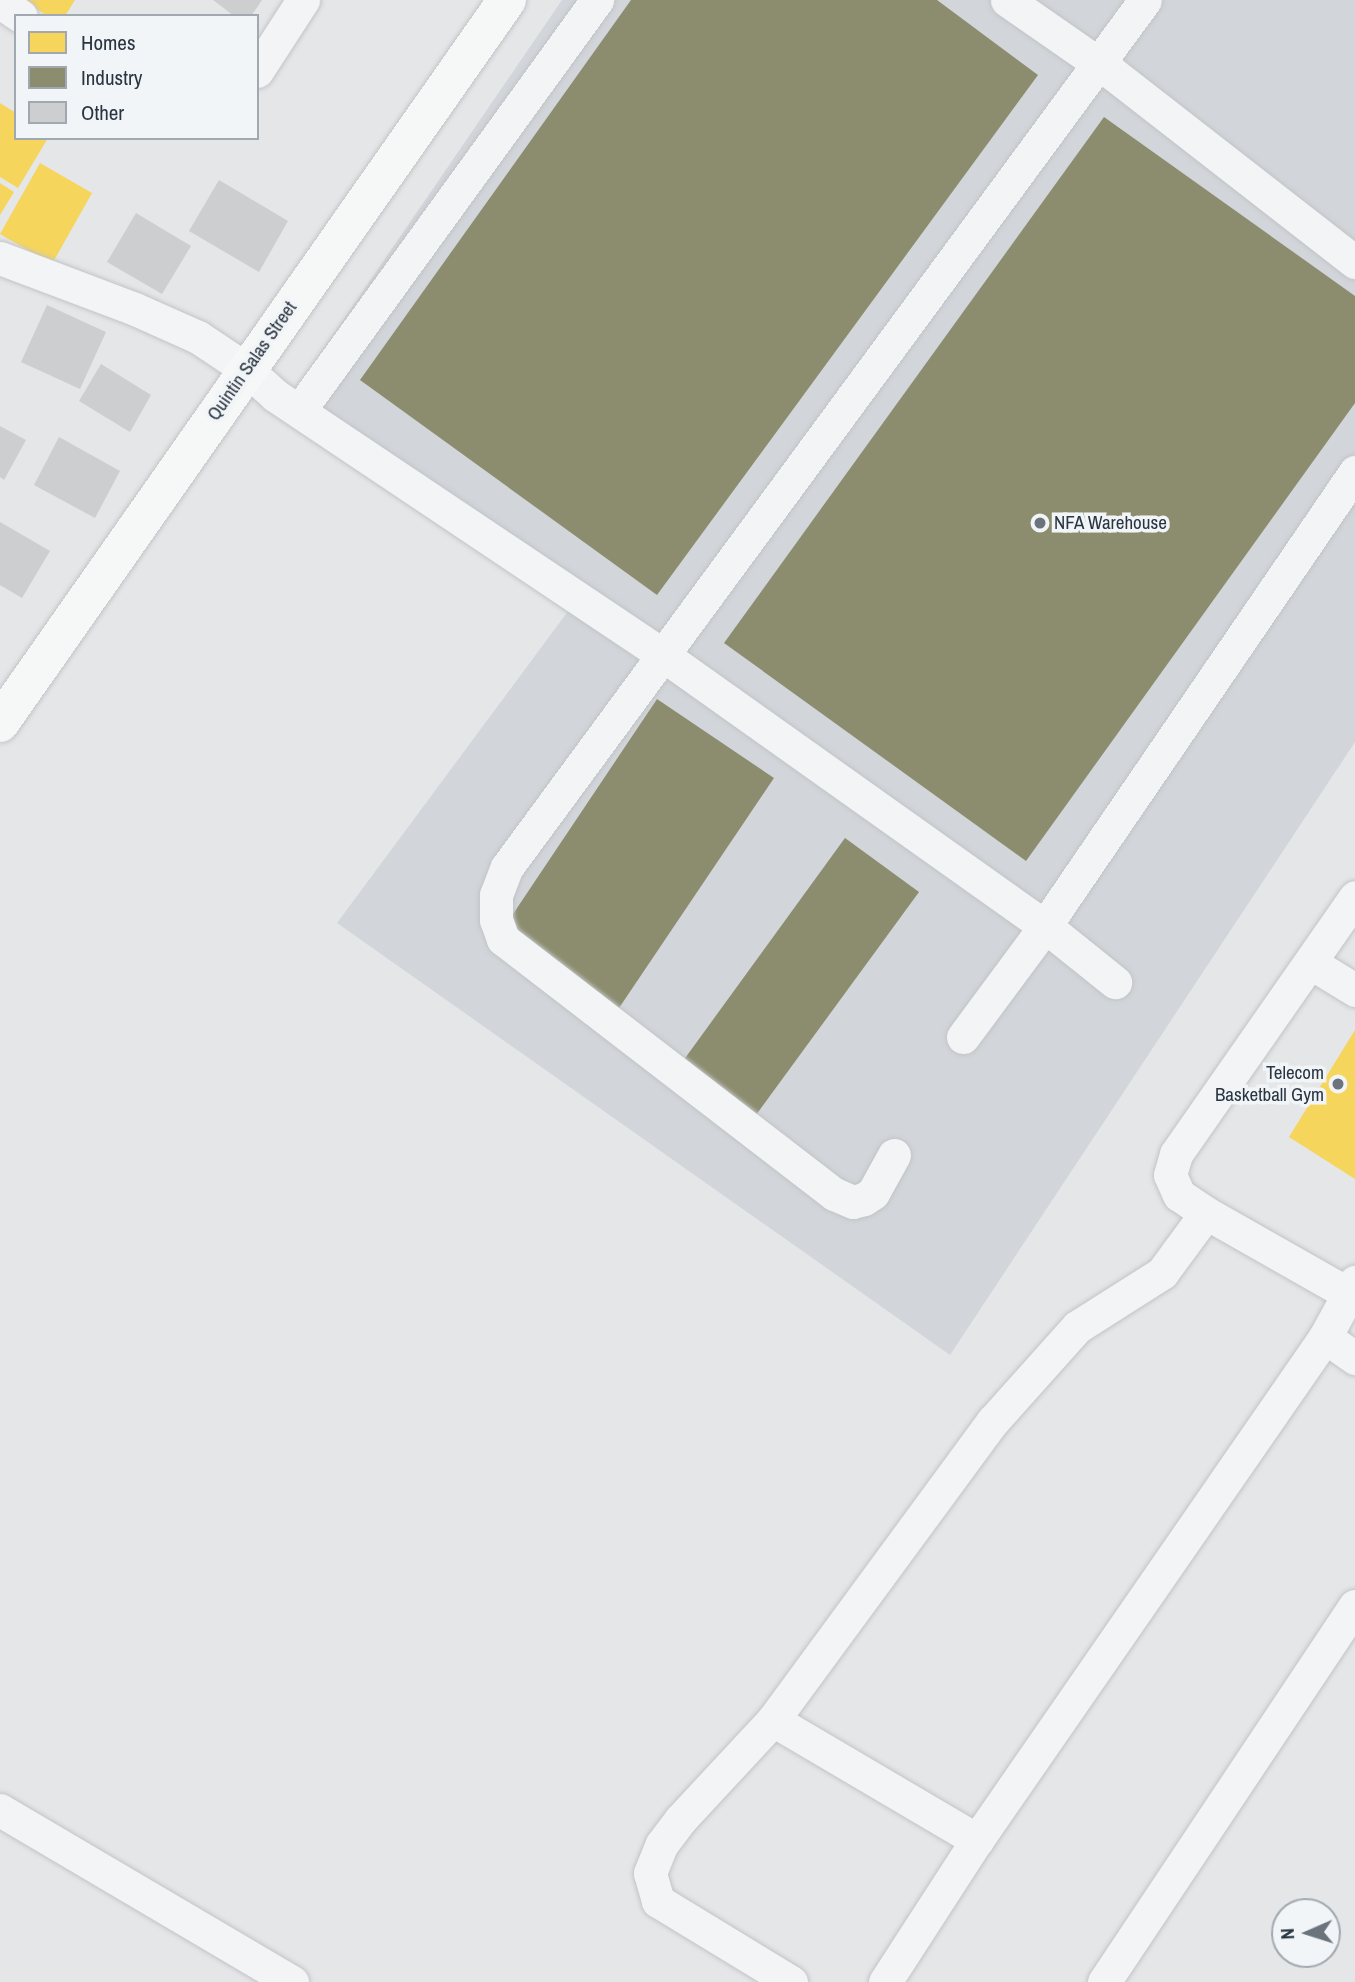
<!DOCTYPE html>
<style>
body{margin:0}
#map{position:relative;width:1355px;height:1982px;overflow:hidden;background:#e4e6e8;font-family:"Archivo Narrow",sans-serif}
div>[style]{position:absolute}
.built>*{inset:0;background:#d2d6db}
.homes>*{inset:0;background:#f6d55c}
.industry>*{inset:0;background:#8c8c6e}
.building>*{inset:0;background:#ccced0}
.roads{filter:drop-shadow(0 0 2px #c2c4c6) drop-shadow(0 0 2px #c2c4c6)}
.minor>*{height:33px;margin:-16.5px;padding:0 16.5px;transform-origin:16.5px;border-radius:16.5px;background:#f2f4f5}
.major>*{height:38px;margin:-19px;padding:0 19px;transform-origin:19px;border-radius:19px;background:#f6f7f7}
.dots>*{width:19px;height:19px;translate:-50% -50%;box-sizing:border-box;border:4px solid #f1f5f7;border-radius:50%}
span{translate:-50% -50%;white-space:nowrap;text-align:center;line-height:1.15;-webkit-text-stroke:7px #f1f5f7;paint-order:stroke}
.street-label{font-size:19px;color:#2a3542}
.poi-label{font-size:19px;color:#2a3542}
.left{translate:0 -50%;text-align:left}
.right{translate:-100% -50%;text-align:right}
.legend{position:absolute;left:14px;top:14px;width:245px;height:126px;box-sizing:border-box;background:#f1f5f7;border:2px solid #a1a8af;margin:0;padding:9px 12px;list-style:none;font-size:21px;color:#2a3542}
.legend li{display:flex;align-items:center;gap:14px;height:35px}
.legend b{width:35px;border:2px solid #a1a8af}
.north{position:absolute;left:1271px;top:1898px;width:70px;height:70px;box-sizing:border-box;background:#f1f5f7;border:2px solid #a1a8af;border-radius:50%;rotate:267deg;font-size:19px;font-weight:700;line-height:28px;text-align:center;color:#2a3542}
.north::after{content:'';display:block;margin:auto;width:24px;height:32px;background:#6b737c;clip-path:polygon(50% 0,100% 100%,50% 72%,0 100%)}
</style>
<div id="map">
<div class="built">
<i style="clip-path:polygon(562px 0,1355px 0,1355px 742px,950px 1355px,337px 923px,577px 599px,287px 402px)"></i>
</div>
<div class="homes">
<i style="clip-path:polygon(24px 0,75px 0,65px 16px,47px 16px)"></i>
<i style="clip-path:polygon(0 103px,16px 113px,16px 138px,48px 138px,18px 188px,0 177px)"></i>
<i style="clip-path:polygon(40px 163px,92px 193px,52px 264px,0 234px)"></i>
<i style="clip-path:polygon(0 183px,14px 192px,0 215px)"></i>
<i style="clip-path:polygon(1355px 1030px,1355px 1179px,1289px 1137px)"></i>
</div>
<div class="industry">
<i style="clip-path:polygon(631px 0,937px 0,1038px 75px,657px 595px,360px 380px)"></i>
<i style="clip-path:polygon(1104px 117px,1355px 296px,1355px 403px,1026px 861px,724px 643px)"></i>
<i style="clip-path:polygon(657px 699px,774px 778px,619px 1008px,503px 929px)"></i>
<i style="clip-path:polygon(845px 838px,919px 892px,756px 1115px,683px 1061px)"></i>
</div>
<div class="building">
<i style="clip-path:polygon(213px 0,262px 0,251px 16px,234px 16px)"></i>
<i style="clip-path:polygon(219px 180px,288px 221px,259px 272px,189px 231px)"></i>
<i style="clip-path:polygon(136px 213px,191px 246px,162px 294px,107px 262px)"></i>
<i style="clip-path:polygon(47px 305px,106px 332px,80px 389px,21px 362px)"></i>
<i style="clip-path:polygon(101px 364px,151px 395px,130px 432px,79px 401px)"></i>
<i style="clip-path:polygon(0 426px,26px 440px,4px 480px,0 477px)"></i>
<i style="clip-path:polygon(59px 437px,120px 471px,95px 518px,34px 485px)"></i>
<i style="clip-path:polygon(0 522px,50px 551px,22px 598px,0 585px)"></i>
</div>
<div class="roads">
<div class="minor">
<i style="left:1007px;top:0;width:128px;rotate:34.8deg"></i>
<i style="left:1112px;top:73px;width:308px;rotate:37.9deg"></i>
<i style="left:0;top:2px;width:25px;rotate:34deg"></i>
<i style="left:257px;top:71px;width:85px;rotate:-57.1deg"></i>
<i style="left:0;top:258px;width:144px;rotate:20.7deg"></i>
<i style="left:135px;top:309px;width:69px;rotate:24deg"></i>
<i style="left:198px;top:337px;width:58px;rotate:33.7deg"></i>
<i style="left:246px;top:369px;width:40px;rotate:42deg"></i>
<i style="left:276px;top:396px;width:466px;rotate:33.8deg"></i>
<i style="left:663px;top:655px;width:468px;rotate:35.4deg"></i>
<i style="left:1045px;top:926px;width:90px;rotate:38.7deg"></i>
<i style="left:299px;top:411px;width:508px;rotate:-54.06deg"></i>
<i style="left:1311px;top:963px;width:52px;rotate:31.5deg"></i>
<i style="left:963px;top:1037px;width:138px;rotate:-53.5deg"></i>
<i style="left:1045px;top:926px;width:550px;rotate:-55.67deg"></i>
<i style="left:894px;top:1155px;width:43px;rotate:118.9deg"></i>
<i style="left:873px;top:1193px;width:11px;rotate:146deg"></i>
<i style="left:864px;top:1199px;width:11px;rotate:165deg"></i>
<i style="left:853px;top:1202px;width:21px;rotate:-157deg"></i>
<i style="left:834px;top:1194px;width:418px;rotate:-142.4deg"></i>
<i style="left:503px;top:939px;width:20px;rotate:-110deg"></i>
<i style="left:496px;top:920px;width:25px;rotate:-90deg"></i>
<i style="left:496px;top:895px;width:30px;rotate:-69deg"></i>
<i style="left:507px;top:867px;width:1076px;rotate:-53.65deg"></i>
<i style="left:1347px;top:1293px;width:162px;rotate:-150.4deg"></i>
<i style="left:1206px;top:1213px;width:32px;rotate:-146deg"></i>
<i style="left:1179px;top:1195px;width:22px;rotate:-114deg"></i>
<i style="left:1170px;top:1175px;width:22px;rotate:-74deg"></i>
<i style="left:1176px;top:1154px;width:313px;rotate:-55.1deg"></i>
<i style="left:1325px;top:1337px;width:37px;rotate:35deg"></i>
<i style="left:773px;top:1720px;width:237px;rotate:30.5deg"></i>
<i style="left:0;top:1810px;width:339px;rotate:30.5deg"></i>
<i style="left:791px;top:1982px;width:156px;rotate:-148.7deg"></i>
<i style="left:658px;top:1901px;width:29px;rotate:-106deg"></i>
<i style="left:650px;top:1873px;width:31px;rotate:-68deg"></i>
<i style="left:662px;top:1844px;width:30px;rotate:-53deg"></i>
<i style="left:680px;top:1820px;width:137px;rotate:-47.1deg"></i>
<i style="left:773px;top:1720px;width:371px;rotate:-53.7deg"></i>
<i style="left:993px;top:1421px;width:126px;rotate:-48.2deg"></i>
<i style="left:1077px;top:1327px;width:101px;rotate:-32.4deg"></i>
<i style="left:1162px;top:1273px;width:74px;rotate:-53.7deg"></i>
<i style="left:885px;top:1982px;width:169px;rotate:-57.1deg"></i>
<i style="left:977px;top:1840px;width:612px;rotate:-55.32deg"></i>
<i style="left:1325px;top:1337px;width:63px;rotate:-61.4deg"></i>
<i style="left:1104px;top:1982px;width:452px;rotate:-56.3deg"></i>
</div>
<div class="major">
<i style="left:0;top:723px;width:883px;rotate:-54.96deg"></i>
</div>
</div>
<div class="dots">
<i style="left:1040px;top:523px;background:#6b737c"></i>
<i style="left:1338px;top:1084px;background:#6b737c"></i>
</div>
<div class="street-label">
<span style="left:252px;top:361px;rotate:-55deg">Quintin Salas Street</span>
</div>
<div class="poi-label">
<span class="left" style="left:1054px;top:523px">NFA Warehouse</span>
<span class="right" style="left:1324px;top:1084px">Telecom<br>Basketball Gym</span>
</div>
<ul class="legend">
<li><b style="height:19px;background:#f6d55c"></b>Homes</li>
<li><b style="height:19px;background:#8c8c6e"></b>Industry</li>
<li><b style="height:19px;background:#ccced0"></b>Other</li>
</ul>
<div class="north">N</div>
</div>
